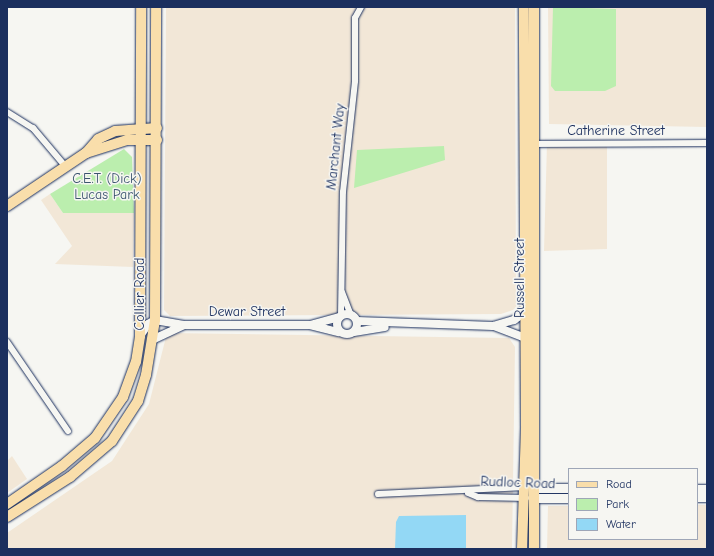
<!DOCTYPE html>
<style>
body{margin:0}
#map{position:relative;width:714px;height:556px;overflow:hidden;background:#f6f6f2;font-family:"Comic Neue",sans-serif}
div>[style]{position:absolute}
.built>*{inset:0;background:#f2e7d7}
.green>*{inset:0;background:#bbeeae}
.water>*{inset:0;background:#93d8f5}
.roads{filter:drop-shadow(0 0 1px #1b2f5e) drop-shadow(0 0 1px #1b2f5e)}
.minor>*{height:6px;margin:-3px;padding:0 3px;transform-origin:3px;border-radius:3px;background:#f6f6f2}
.tertiary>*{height:8px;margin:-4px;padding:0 4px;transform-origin:4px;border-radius:4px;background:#f6f6f2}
.tertiary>.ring{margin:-4px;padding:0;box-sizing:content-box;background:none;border:8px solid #f6f6f2;border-radius:50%}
.secondary>*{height:9px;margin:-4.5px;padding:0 4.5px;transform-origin:4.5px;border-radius:4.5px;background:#f6f6f2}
.primary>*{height:10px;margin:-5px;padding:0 5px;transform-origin:5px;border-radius:5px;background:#f9deab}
span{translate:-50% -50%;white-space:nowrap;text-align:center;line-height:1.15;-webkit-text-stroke:3px #f6f6f2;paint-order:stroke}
.street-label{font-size:14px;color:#1b2f5e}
.park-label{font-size:14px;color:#3b556e}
.frame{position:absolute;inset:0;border:8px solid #1b2f5e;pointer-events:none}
.legend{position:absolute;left:568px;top:468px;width:130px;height:72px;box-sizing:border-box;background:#f6f6f2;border:1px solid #9ea6b7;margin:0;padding:5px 7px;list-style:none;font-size:12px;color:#1b2f5e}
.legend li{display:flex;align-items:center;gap:8px;height:20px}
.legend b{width:20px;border:1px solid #9ea6b7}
</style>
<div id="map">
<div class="built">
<i style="clip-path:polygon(166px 7px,515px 7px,516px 307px,513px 310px,501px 314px,170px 316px,164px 310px)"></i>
<i style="clip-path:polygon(548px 7px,707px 7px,707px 127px,549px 124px)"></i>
<i style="clip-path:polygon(547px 143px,607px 143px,607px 249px,544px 251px)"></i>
<i style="clip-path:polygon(50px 194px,63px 213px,134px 213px,133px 267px,55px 264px,72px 246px,41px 200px)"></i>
<i style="clip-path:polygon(167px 333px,509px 338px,515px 347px,512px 549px,7px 549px,7px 533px,112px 461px,149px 404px)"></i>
<i style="clip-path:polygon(12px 456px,27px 479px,7px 493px,7px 461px)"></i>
<i style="clip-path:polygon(697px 505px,707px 505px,707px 549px,547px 549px,548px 506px,569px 506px,569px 539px,697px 539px)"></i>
</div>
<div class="green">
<i style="clip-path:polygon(553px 7px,616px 9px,616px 86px,605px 91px,555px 91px,551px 86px)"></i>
<i style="clip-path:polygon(444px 146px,445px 160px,354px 188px,357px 150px)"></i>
<i style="clip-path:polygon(124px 149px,132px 157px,134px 213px,63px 213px,50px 194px)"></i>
</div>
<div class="water">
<i style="clip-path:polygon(466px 515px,466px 549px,395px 549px,396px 522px,399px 516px)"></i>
</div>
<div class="roads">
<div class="minor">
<i style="left:7px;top:112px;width:31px;rotate:32deg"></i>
<i style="left:33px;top:128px;width:51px;rotate:49.8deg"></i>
<i style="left:531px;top:144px;width:176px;rotate:-0.3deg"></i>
<i style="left:342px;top:292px;width:25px;rotate:69deg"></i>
<i style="left:341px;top:316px;width:124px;rotate:-89.1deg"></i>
<i style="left:343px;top:192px;width:112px;rotate:-83.8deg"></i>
<i style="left:355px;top:81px;width:63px;rotate:-90deg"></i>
<i style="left:355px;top:18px;width:13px;rotate:-61deg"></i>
<i style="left:7px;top:342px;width:108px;rotate:55.6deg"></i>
<i style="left:468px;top:493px;width:11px;rotate:22deg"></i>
<i style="left:478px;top:497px;width:48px;rotate:1.2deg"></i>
<i style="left:378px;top:494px;width:148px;rotate:-2.7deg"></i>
</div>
<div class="tertiary">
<i class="ring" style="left:337px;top:314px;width:12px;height:12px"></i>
<i style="left:357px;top:321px;width:136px;rotate:2.1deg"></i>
<i style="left:493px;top:326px;width:22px;rotate:-16deg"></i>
<i style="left:514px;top:320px;width:14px;rotate:-36deg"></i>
<i style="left:310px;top:325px;width:30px;rotate:-15deg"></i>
<i style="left:494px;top:326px;width:33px;rotate:21deg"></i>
<i style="left:354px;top:332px;width:31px;rotate:-9deg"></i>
<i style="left:140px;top:336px;width:14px;rotate:-56deg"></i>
<i style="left:148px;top:324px;width:8px;rotate:-30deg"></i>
<i style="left:155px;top:320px;width:29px;rotate:10deg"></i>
<i style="left:184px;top:325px;width:126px"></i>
<i style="left:310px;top:325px;width:30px;rotate:14deg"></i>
<i style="left:154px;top:339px;width:33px;rotate:-25deg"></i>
</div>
<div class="secondary">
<i style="left:535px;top:488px;width:34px"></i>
<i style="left:697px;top:489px;width:10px"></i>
<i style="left:697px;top:497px;width:10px"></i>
<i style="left:534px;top:498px;width:35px"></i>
</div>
<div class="primary">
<i style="left:86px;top:153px;width:18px;rotate:-49deg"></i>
<i style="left:98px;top:139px;width:19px;rotate:-25deg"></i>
<i style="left:115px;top:131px;width:42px;rotate:-4.1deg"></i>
<i style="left:7px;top:206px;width:95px;rotate:-33.9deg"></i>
<i style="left:86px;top:153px;width:43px;rotate:-17.6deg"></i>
<i style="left:127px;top:140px;width:30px"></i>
<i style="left:7px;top:504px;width:67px;rotate:-34.6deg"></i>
<i style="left:62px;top:466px;width:43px;rotate:-40.3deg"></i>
<i style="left:95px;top:438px;width:50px;rotate:-55.7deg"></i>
<i style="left:123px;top:397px;width:37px;rotate:-70deg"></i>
<i style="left:136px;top:362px;width:26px;rotate:-81deg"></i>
<i style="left:140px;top:336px;width:329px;rotate:-89.8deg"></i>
<i style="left:7px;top:517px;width:75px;rotate:-32.4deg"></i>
<i style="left:70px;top:477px;width:55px;rotate:-40.6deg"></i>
<i style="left:112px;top:441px;width:48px;rotate:-57deg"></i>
<i style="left:138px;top:401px;width:27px;rotate:-73deg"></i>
<i style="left:146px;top:375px;width:56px;rotate:-80.7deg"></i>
<i style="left:155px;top:320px;width:313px;rotate:-89.8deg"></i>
<i style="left:522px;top:549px;width:123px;rotate:-88.1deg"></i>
<i style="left:526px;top:426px;width:419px;rotate:-90.3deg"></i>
<i style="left:534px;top:549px;width:542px;rotate:-90deg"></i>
</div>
</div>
<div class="street-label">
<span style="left:616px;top:131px">Catherine Street</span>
<span style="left:336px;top:147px;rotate:-84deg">Marchant Way</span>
<span style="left:520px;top:278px;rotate:-90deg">Russell Street</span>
<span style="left:140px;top:294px;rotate:-90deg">Collier Road</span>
<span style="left:247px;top:312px">Dewar Street</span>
<span style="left:518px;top:483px;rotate:2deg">Rudloc Road</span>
</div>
<div class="park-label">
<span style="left:107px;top:187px">C.E.T. (Dick)<br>Lucas Park</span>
</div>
<div class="frame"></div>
<ul class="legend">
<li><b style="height:5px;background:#f9deab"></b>Road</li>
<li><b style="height:11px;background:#bbeeae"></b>Park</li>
<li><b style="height:11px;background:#93d8f5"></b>Water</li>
</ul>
</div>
